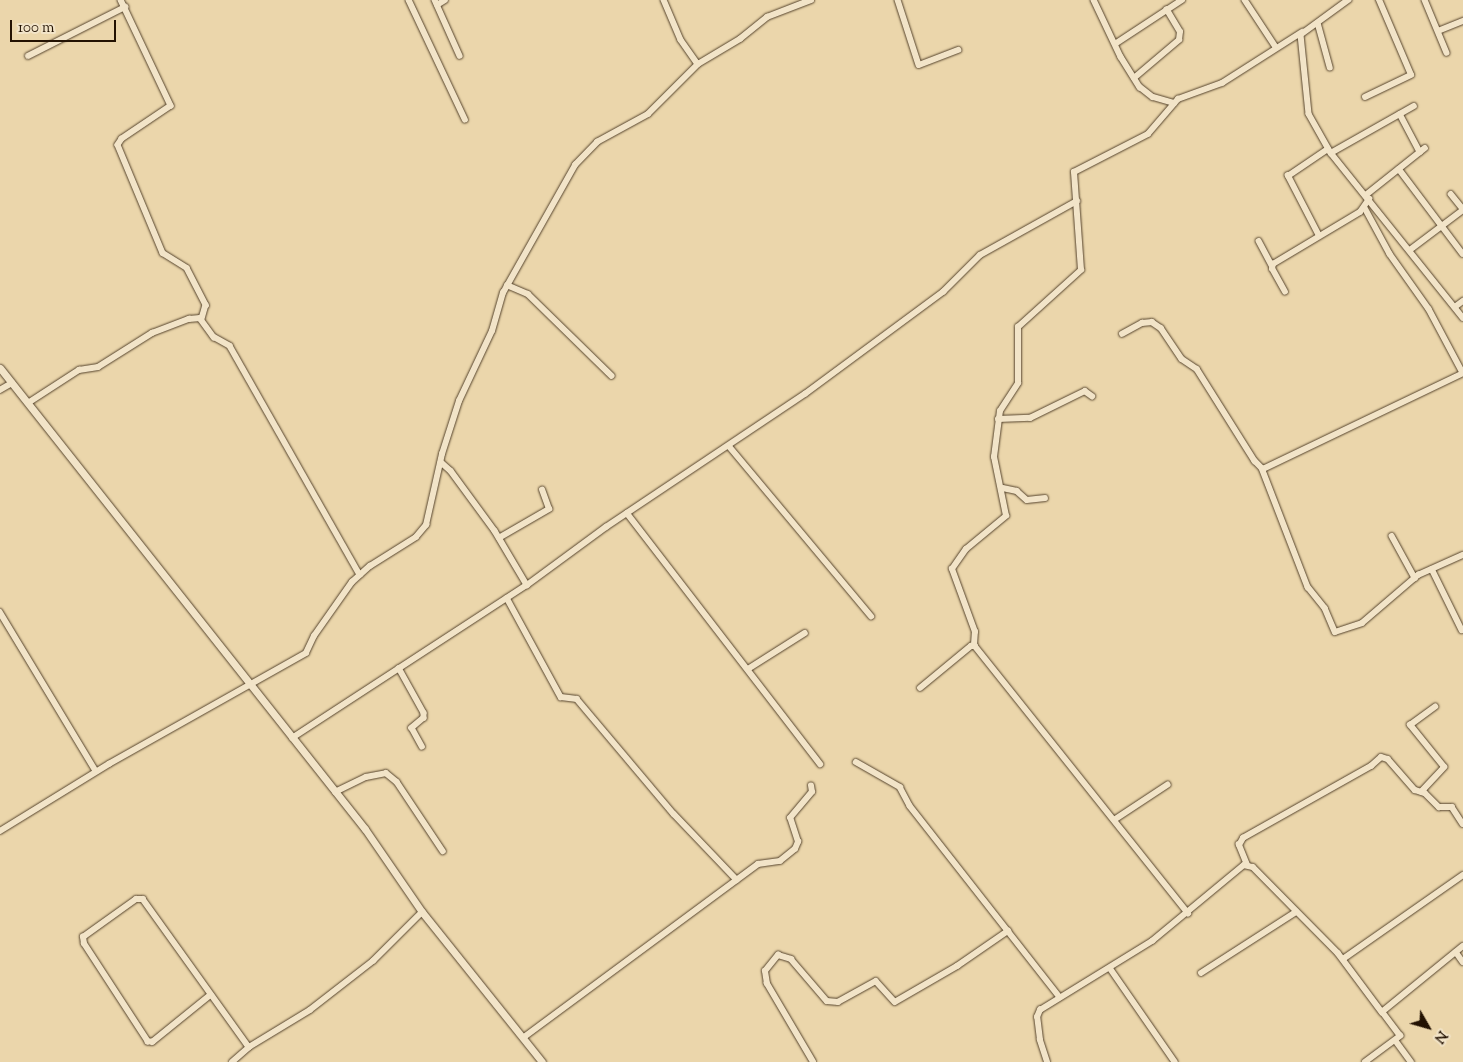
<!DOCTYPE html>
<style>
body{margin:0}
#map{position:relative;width:1463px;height:1062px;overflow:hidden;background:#ebd6ab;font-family:"Sorts Mill Goudy",serif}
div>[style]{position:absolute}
.roads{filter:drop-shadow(0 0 1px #55432c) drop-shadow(0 0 1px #55432c)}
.minor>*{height:5.5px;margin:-2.75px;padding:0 2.75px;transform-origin:2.75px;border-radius:2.75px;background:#f2e4c8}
.tertiary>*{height:7px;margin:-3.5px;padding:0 3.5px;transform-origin:3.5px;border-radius:3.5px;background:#f2e4c8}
span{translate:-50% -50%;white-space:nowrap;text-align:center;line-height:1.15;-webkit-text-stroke:4px #f2e4c8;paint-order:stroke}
.north{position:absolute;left:1403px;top:1002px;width:50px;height:50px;-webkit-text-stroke:4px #f2e4c8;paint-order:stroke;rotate:128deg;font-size:14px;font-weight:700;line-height:20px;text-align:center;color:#231202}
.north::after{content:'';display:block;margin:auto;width:18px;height:22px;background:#231202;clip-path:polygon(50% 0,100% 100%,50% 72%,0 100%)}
.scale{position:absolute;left:10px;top:20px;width:106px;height:22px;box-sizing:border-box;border:2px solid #231202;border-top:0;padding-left:6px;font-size:15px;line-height:18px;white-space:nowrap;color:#231202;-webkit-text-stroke:4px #f2e4c8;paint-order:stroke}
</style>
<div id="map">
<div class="roads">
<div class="minor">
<i style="left:121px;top:0;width:117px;rotate:64.7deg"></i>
<i style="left:171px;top:106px;width:59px;rotate:146deg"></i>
<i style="left:122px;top:139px;width:7px;rotate:124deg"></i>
<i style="left:118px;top:145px;width:117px;rotate:67.4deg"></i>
<i style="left:163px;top:253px;width:28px;rotate:32deg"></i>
<i style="left:187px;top:268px;width:42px;rotate:62.8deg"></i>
<i style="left:206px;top:305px;width:15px;rotate:106deg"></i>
<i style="left:409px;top:0;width:132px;rotate:64.8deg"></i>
<i style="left:435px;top:0;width:61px;rotate:65.9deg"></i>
<i style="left:664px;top:0;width:43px;rotate:67deg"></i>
<i style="left:681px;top:40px;width:29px;rotate:55deg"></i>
<i style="left:898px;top:0;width:68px;rotate:72.1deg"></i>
<i style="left:919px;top:65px;width:42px;rotate:-21deg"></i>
<i style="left:1094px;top:0;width:63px;rotate:64.7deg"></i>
<i style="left:1121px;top:57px;width:36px;rotate:58deg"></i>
<i style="left:1140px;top:87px;width:16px;rotate:38deg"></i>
<i style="left:1153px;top:97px;width:22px;rotate:16deg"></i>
<i style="left:1245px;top:0;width:56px;rotate:56.6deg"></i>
<i style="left:1349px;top:0;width:59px;rotate:143.9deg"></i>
<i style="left:1301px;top:35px;width:79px;rotate:84.2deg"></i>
<i style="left:1309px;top:114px;width:45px;rotate:60.6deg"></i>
<i style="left:1331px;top:153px;width:211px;rotate:51.3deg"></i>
<i style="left:1425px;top:0;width:57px;rotate:67.5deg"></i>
<i style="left:437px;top:5px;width:9px;rotate:-32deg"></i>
<i style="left:1318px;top:23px;width:46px;rotate:74.7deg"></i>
<i style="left:1438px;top:31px;width:27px;rotate:-22deg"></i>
<i style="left:1115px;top:44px;width:80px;rotate:-33.3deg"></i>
<i style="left:28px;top:56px;width:109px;rotate:-26.8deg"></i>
<i style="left:1134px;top:78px;width:59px;rotate:-40.2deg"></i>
<i style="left:1179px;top:40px;width:8px;rotate:-83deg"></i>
<i style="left:1180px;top:32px;width:26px;rotate:-121deg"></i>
<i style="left:1365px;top:97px;width:51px;rotate:-25.6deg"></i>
<i style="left:1411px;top:75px;width:82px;rotate:-113.1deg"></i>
<i style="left:1400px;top:114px;width:43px;rotate:62.2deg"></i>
<i style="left:1331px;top:153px;width:95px;rotate:-29.5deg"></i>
<i style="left:1399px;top:169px;width:106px;rotate:53deg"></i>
<i style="left:1451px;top:194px;width:19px;rotate:51deg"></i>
<i style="left:1366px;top:195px;width:75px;rotate:-38.5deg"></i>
<i style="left:1365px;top:208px;width:52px;rotate:61.5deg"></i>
<i style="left:1390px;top:254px;width:67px;rotate:54.7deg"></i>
<i style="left:1429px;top:309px;width:72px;rotate:62deg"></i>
<i style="left:1319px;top:236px;width:68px;rotate:-117.3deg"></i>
<i style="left:1288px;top:176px;width:48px;rotate:-34deg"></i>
<i style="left:1259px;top:241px;width:27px;rotate:62deg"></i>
<i style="left:1410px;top:250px;width:66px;rotate:-37deg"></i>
<i style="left:507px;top:285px;width:23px;rotate:23deg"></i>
<i style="left:528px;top:294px;width:117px;rotate:44.3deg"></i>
<i style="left:1285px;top:292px;width:26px;rotate:-119deg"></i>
<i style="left:1272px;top:269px;width:5px;rotate:-79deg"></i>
<i style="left:1273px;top:264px;width:101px;rotate:-30.9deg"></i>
<i style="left:1360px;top:212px;width:16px;rotate:-55deg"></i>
<i style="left:1455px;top:307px;width:10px;rotate:-37deg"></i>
<i style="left:1122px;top:334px;width:23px;rotate:-29deg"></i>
<i style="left:1142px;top:323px;width:10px;rotate:-6deg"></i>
<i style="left:1152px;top:322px;width:11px;rotate:34deg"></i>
<i style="left:1161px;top:328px;width:37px;rotate:56deg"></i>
<i style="left:1182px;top:359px;width:18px;rotate:34deg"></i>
<i style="left:1197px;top:369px;width:109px;rotate:57.8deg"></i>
<i style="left:1255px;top:461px;width:11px;rotate:45deg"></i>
<i style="left:1263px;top:469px;width:222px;rotate:-25.6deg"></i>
<i style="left:0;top:390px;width:14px;rotate:-30deg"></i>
<i style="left:28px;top:403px;width:61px;rotate:-32.9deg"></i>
<i style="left:79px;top:370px;width:19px;rotate:-9deg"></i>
<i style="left:98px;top:367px;width:64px;rotate:-32.2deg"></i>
<i style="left:152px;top:333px;width:40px;rotate:-21deg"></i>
<i style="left:189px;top:319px;width:11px;rotate:-5deg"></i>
<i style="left:200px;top:318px;width:24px;rotate:54deg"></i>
<i style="left:214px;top:337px;width:18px;rotate:29deg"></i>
<i style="left:230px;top:346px;width:263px;rotate:60.4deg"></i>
<i style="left:998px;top:419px;width:32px;rotate:-2deg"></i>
<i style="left:1030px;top:418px;width:61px;rotate:-26.1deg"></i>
<i style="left:1085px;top:391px;width:9px;rotate:36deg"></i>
<i style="left:729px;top:446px;width:222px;rotate:50.1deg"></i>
<i style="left:441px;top:462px;width:13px;rotate:42deg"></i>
<i style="left:451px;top:471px;width:74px;rotate:53.7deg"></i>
<i style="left:495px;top:531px;width:63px;rotate:59.3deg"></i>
<i style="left:1262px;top:468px;width:128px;rotate:68.9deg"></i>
<i style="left:1308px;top:587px;width:27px;rotate:51deg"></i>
<i style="left:1325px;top:608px;width:26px;rotate:67deg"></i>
<i style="left:1335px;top:632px;width:28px;rotate:-18deg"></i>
<i style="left:1362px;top:623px;width:74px;rotate:-40.6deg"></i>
<i style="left:1418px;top:575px;width:49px;rotate:-24deg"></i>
<i style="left:1003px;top:488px;width:14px;rotate:12deg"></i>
<i style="left:1017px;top:491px;width:13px;rotate:42deg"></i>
<i style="left:1027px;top:500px;width:18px;rotate:-6deg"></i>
<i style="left:627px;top:513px;width:317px;rotate:52.4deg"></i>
<i style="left:1392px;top:536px;width:48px;rotate:61.3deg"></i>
<i style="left:499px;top:538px;width:58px;rotate:-30.1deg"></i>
<i style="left:549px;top:509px;width:20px;rotate:-110deg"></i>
<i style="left:1432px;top:569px;width:68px;rotate:63.8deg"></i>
<i style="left:507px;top:598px;width:113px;rotate:61.4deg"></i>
<i style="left:561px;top:697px;width:16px;rotate:7deg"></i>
<i style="left:577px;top:699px;width:150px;rotate:49.9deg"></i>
<i style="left:674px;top:814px;width:91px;rotate:46.3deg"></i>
<i style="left:0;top:612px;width:186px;rotate:58.9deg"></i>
<i style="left:974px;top:645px;width:13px;rotate:-86deg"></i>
<i style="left:975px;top:632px;width:67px;rotate:-110.1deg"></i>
<i style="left:952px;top:569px;width:24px;rotate:-55deg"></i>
<i style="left:966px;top:549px;width:52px;rotate:-39.5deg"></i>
<i style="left:1006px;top:516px;width:60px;rotate:-101.5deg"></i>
<i style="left:994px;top:457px;width:46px;rotate:-82.6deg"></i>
<i style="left:1000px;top:411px;width:33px;rotate:-57deg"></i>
<i style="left:1018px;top:383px;width:56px;rotate:-90deg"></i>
<i style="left:1018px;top:327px;width:85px;rotate:-42.1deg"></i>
<i style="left:1081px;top:270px;width:98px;rotate:-94.1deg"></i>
<i style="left:1074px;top:172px;width:83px;rotate:-27.2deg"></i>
<i style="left:1148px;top:134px;width:46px;rotate:-49.4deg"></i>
<i style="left:1178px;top:99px;width:47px;rotate:-20deg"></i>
<i style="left:1222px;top:83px;width:95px;rotate:-32.5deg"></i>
<i style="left:399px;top:668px;width:51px;rotate:60.9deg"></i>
<i style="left:424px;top:713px;width:5px;rotate:90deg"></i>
<i style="left:424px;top:718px;width:16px;rotate:140deg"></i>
<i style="left:412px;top:728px;width:21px;rotate:61deg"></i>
<i style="left:748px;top:669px;width:67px;rotate:-32.3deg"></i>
<i style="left:920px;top:688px;width:66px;rotate:-39.5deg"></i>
<i style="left:971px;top:646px;width:4px"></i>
<i style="left:975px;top:646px;width:342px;rotate:51.4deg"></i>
<i style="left:292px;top:738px;width:280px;rotate:-33.1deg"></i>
<i style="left:527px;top:585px;width:98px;rotate:-36.3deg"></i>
<i style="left:606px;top:527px;width:239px;rotate:-33.8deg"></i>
<i style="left:805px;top:394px;width:172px;rotate:-36.5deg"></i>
<i style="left:943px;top:292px;width:52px;rotate:-45deg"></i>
<i style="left:980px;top:255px;width:111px;rotate:-29.1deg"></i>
<i style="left:856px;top:762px;width:51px;rotate:29.6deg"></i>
<i style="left:900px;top:787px;width:21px;rotate:62deg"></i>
<i style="left:910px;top:806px;width:243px;rotate:51.9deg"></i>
<i style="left:335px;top:792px;width:34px;rotate:-26deg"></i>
<i style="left:366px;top:777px;width:20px;rotate:-11deg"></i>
<i style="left:386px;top:773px;width:14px;rotate:39deg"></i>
<i style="left:397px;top:782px;width:83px;rotate:56.3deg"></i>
<i style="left:1421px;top:792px;width:34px;rotate:-47deg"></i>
<i style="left:1444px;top:767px;width:54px;rotate:-129deg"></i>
<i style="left:1410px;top:725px;width:31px;rotate:-36deg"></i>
<i style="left:1114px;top:820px;width:64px;rotate:-33.4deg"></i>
<i style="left:0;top:831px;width:128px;rotate:-31.6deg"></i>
<i style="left:109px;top:764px;width:226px;rotate:-29.4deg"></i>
<i style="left:306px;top:653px;width:19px;rotate:-65deg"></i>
<i style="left:314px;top:636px;width:66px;rotate:-54.9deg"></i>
<i style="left:352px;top:582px;width:24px;rotate:-42deg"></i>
<i style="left:370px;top:566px;width:54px;rotate:-32.2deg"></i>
<i style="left:416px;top:537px;width:16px;rotate:-50deg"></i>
<i style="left:426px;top:525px;width:73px;rotate:-77.3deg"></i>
<i style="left:442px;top:454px;width:56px;rotate:-72.2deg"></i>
<i style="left:459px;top:401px;width:77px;rotate:-64.8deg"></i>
<i style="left:492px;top:331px;width:40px;rotate:-74deg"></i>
<i style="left:503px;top:293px;width:147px;rotate:-60.6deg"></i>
<i style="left:575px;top:165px;width:32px;rotate:-46deg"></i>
<i style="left:597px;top:142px;width:58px;rotate:-28.8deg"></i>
<i style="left:648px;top:114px;width:71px;rotate:-45deg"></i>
<i style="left:698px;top:64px;width:49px;rotate:-30.8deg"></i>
<i style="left:740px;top:39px;width:35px;rotate:-39deg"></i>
<i style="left:767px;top:17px;width:47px;rotate:-21.1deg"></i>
<i style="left:1247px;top:865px;width:22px;rotate:-112deg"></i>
<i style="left:1239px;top:845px;width:8px;rotate:-60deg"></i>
<i style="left:1243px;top:838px;width:147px;rotate:-29.4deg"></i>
<i style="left:1371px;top:766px;width:13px;rotate:-42deg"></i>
<i style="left:1381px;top:757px;width:7px;rotate:16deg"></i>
<i style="left:1388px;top:759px;width:41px;rotate:48.9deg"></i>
<i style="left:1415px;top:790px;width:10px;rotate:17deg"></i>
<i style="left:1425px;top:793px;width:20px;rotate:45deg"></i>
<i style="left:1439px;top:807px;width:13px"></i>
<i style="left:1452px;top:807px;width:20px;rotate:57deg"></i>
<i style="left:1456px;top:952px;width:12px;rotate:55deg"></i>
<i style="left:1343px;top:959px;width:146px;rotate:-35deg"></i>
<i style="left:1110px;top:968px;width:114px;rotate:55.3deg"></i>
<i style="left:1201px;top:973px;width:113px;rotate:-32.7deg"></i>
<i style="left:211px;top:995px;width:75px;rotate:141deg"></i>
<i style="left:153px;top:1042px;width:5px;rotate:180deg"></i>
<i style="left:148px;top:1042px;width:117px;rotate:-123.1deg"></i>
<i style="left:84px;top:944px;width:7px;rotate:-98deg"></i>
<i style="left:83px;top:937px;width:65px;rotate:-35.6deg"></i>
<i style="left:136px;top:899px;width:7px"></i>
<i style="left:143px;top:899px;width:182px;rotate:54.4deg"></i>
<i style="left:523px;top:1038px;width:292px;rotate:-36.5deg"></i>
<i style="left:758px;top:864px;width:22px;rotate:-8deg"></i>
<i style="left:780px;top:861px;width:19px;rotate:-39deg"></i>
<i style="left:795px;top:849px;width:8px;rotate:-67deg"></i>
<i style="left:798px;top:842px;width:25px;rotate:-108deg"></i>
<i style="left:790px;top:818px;width:34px;rotate:-50deg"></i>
<i style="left:812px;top:792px;width:6px;rotate:-99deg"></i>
<i style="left:1396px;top:1041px;width:26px;rotate:54deg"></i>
<i style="left:232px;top:1062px;width:23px;rotate:-41deg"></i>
<i style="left:249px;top:1047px;width:71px;rotate:-31.2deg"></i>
<i style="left:310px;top:1010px;width:80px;rotate:-37.9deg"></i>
<i style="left:373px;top:961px;width:69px;rotate:-45deg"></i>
<i style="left:813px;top:1062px;width:91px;rotate:-120.5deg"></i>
<i style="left:767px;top:984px;width:13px;rotate:-99deg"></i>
<i style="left:765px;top:971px;width:21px;rotate:-51deg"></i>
<i style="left:778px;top:955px;width:14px;rotate:17deg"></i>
<i style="left:791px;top:959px;width:55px;rotate:49.4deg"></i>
<i style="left:827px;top:1001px;width:11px;rotate:5deg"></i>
<i style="left:838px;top:1002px;width:43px;rotate:-28.9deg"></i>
<i style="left:876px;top:981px;width:28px;rotate:48deg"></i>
<i style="left:895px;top:1002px;width:72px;rotate:-30.1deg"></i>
<i style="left:957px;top:966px;width:62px;rotate:-34.5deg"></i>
<i style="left:1047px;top:1062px;width:23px;rotate:-108deg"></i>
<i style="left:1040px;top:1040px;width:23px;rotate:-97deg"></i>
<i style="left:1037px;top:1017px;width:8px;rotate:-67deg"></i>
<i style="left:1040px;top:1010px;width:132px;rotate:-31.6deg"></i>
<i style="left:1152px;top:941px;width:119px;rotate:-39.6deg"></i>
<i style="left:1244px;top:865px;width:9px;rotate:13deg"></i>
<i style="left:1253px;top:867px;width:121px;rotate:45.3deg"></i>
<i style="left:1338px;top:953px;width:74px;rotate:53.3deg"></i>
<i style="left:1382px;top:1012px;width:104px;rotate:-39.2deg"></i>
<i style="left:1365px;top:1062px;width:44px;rotate:-36.6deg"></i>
<i style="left:1400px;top:1036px;width:30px;rotate:-127deg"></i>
</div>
<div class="tertiary">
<i style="left:0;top:368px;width:588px;rotate:51.63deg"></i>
<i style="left:365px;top:829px;width:101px;rotate:55.5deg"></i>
<i style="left:422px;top:912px;width:192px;rotate:51.3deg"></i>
</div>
</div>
<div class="north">N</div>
<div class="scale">100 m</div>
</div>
